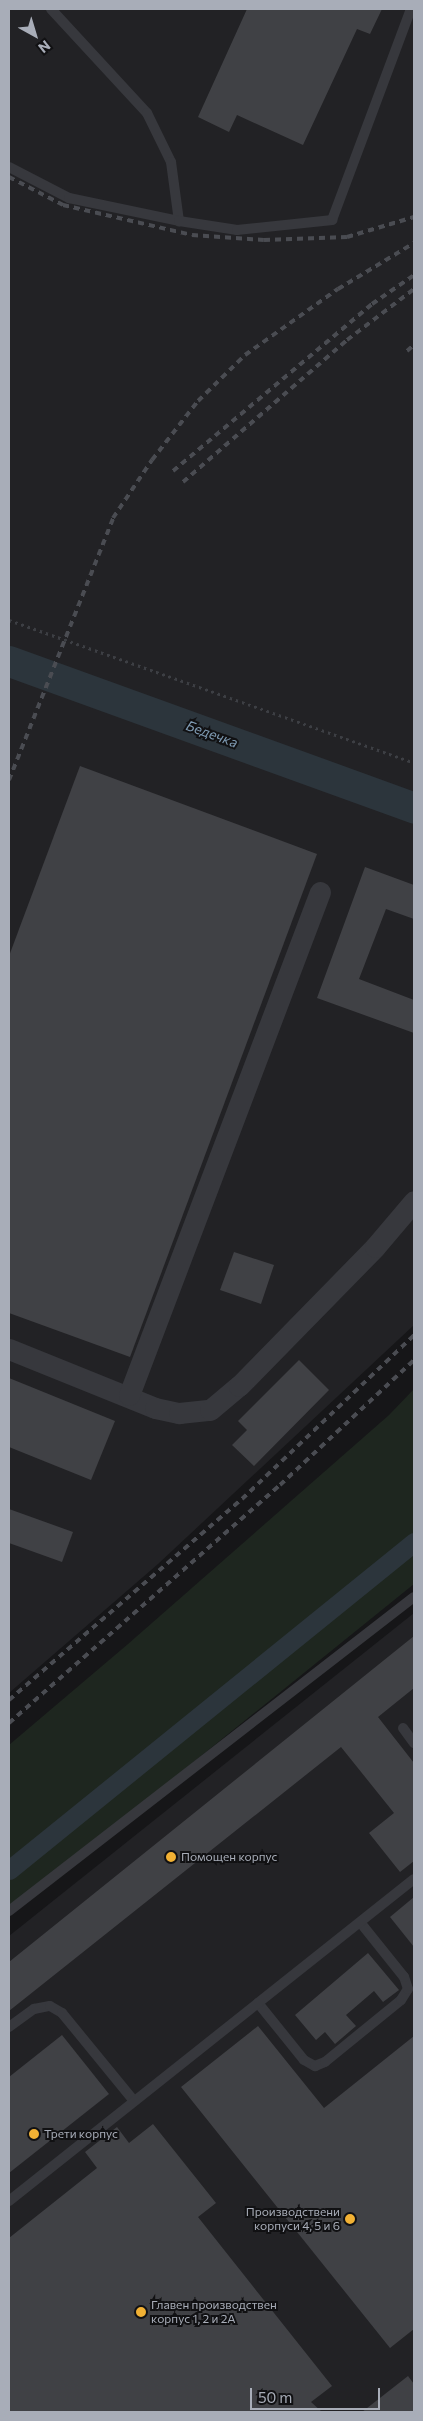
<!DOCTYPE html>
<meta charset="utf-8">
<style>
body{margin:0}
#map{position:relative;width:423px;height:2421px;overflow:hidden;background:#161618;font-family:Commissioner,sans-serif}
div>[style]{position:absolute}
.built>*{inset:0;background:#222225}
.green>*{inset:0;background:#1e261f}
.canal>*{height:19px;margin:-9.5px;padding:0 9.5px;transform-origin:9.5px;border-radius:9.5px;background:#2c353c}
.river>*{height:31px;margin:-15.5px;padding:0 15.5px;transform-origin:15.5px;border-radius:15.5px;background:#2c353c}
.building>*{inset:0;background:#404145}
.path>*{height:3px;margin-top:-1.5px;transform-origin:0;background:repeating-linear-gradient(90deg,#3d3f44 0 2.5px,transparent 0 6.5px)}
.service>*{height:10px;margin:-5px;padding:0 5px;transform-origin:5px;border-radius:5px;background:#37383d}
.minor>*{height:21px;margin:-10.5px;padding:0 10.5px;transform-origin:10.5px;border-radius:10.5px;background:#37383d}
.rail>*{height:4px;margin-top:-2px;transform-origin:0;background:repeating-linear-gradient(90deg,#4a4c52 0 6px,transparent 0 11px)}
.dots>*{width:14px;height:14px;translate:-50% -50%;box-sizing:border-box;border:2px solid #111113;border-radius:50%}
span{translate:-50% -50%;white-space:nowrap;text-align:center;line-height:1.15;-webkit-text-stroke:4px #111113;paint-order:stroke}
.poi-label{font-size:12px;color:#a8adb8}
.left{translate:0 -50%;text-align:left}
.right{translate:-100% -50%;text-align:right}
.water-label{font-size:14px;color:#7f9bb3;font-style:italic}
.frame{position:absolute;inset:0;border:10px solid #a8adb8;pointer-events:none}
.north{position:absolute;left:10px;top:10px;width:50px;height:50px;-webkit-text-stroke:4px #111113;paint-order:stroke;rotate:141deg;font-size:14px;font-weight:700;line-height:20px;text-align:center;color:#a8adb8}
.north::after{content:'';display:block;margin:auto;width:18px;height:22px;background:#a8adb8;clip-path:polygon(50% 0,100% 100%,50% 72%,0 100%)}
.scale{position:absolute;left:250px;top:2388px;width:130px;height:22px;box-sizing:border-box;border:2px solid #a8adb8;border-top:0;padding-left:6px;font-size:15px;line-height:18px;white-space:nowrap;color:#a8adb8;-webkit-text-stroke:4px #111113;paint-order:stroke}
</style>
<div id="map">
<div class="built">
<i style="clip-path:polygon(9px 9px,414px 9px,414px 1325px,158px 1564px,9px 1693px)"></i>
<i style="clip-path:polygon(414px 1613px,414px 2412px,9px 2412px,9px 1936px)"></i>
</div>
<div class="green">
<i style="clip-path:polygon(414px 1389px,414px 1584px,9px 1911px,9px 1745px,128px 1644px,389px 1415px)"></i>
</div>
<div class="canal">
<i style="left:9px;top:1870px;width:521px;rotate:-39deg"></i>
</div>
<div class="river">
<i style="left:9px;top:661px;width:431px;rotate:19.9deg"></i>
</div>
<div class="building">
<i style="clip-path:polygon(247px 9px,382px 9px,370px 34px,357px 29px,303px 145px,237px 115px,229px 132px,198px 117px)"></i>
<i style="clip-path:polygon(80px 766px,317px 854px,130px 1357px,9px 1313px,9px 956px)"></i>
<i style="clip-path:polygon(365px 867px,414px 885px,414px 919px,386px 909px,359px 979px,414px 1000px,414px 1033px,317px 998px)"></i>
<i style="clip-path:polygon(234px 1252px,274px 1265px,261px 1304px,220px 1290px)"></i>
<i style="clip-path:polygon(299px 1360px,329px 1390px,254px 1466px,232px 1445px,247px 1430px,238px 1421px)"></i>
<i style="clip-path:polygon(9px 1378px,115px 1421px,91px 1480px,9px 1447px)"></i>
<i style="clip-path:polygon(9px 1509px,73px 1532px,62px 1562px,9px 1543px)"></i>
<i style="clip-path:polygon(414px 1636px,414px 1688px,378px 1717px,414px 1763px,414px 1861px,400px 1872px,369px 1833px,394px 1813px,341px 1747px,9px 2011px,9px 1962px)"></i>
<i style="clip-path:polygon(414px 1897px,414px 1947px,390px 1917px)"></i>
<i style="clip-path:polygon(368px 1953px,399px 1990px,383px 2002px,374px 1991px,346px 2015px,356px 2026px,335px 2044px,325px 2032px,316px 2040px,295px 2015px)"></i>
<i style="clip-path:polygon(258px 2026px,324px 2108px,414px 2036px,414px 2329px,390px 2348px,181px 2087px)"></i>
<i style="clip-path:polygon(62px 2035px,109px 2094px,9px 2173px,9px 2077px)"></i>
<i style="clip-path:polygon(153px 2124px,216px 2203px,198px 2217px,332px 2386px,311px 2402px,322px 2412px,9px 2412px,9px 2238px,97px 2168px,85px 2152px,117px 2127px,129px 2143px)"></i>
<i style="clip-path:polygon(408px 2376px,414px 2384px,414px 2412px,362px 2412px)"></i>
</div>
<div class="path">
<i style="left:9px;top:620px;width:430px;rotate:19.4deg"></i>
</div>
<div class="service">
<i style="left:51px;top:9px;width:142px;rotate:47.3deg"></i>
<i style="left:147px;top:113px;width:55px;rotate:63.9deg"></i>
<i style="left:171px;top:162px;width:60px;rotate:82.3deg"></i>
<i style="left:9px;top:167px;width:68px;rotate:27.3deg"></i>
<i style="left:69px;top:198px;width:112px;rotate:11.8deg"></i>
<i style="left:179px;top:221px;width:59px;rotate:8.8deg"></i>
<i style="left:237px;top:230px;width:96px;rotate:-6deg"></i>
<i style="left:332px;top:220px;width:225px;rotate:-69.5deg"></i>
<i style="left:403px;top:1728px;width:19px;rotate:54deg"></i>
<i style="left:9px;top:1911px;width:512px;rotate:-37.79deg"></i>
<i style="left:258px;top:2003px;width:73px;rotate:51.1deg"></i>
<i style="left:304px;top:2060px;width:13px;rotate:29deg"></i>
<i style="left:315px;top:2066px;width:11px;rotate:-22deg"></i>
<i style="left:325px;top:2062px;width:98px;rotate:-39.2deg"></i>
<i style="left:401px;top:2000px;width:13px;rotate:-58deg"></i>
<i style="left:408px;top:1989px;width:13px;rotate:-108deg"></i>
<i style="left:404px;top:1977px;width:70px;rotate:-128.7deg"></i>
<i style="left:9px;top:2027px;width:31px;rotate:-36deg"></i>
<i style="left:34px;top:2009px;width:16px;rotate:-11deg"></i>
<i style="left:50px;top:2006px;width:14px;rotate:30deg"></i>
<i style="left:62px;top:2013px;width:114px;rotate:50.7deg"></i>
<i style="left:9px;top:2201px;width:517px;rotate:-38.49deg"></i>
</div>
<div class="minor">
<i style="left:9px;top:1349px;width:157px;rotate:22deg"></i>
<i style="left:155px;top:1408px;width:25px;rotate:12deg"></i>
<i style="left:179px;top:1413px;width:31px;rotate:-6deg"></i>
<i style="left:210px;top:1410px;width:38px;rotate:-40deg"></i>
<i style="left:239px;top:1386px;width:194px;rotate:-45.6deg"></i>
<i style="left:375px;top:1247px;width:60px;rotate:-49.7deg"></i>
<i style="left:129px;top:1395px;width:538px;rotate:-69.21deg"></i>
</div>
<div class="rail">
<i style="left:9px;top:177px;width:61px;rotate:27.4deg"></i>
<i style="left:63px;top:205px;width:132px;rotate:13.1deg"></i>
<i style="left:192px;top:235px;width:72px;rotate:4deg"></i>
<i style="left:264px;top:240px;width:83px;rotate:-2.1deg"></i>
<i style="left:347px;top:237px;width:70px;rotate:-16.6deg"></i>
<i style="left:407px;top:351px;width:9px;rotate:-41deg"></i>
<i style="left:173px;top:471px;width:260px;rotate:-40deg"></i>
<i style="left:372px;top:304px;width:51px;rotate:-34.6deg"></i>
<i style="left:183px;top:482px;width:217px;rotate:-40.9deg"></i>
<i style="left:347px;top:340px;width:84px;rotate:-37.3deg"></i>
<i style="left:9px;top:780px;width:282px;rotate:-68.3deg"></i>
<i style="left:113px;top:518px;width:70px;rotate:-56.1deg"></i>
<i style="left:152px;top:460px;width:75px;rotate:-52.1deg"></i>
<i style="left:198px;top:401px;width:66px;rotate:-44.4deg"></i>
<i style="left:245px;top:355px;width:114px;rotate:-35.4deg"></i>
<i style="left:338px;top:289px;width:89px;rotate:-31.2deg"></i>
<i style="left:9px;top:1700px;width:308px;rotate:-40.8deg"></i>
<i style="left:242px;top:1499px;width:238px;rotate:-43.6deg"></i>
<i style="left:9px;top:1723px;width:361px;rotate:-41.3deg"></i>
<i style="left:280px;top:1485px;width:183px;rotate:-43deg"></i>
</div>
<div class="dots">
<i style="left:171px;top:1857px;background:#f2b134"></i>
<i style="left:34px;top:2134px;background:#f2b134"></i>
<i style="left:350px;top:2219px;background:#f2b134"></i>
<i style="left:141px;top:2312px;background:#f2b134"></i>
</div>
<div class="poi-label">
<span class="left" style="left:181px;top:1857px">Помощен корпус</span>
<span class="left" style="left:44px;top:2134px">Трети корпус</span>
<span class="right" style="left:340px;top:2219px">Производствени<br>корпуси 4, 5 и 6</span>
<span class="left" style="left:151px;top:2312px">Главен производствен<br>корпус 1, 2 и 2А</span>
</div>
<div class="water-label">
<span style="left:212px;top:734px;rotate:20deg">Бедечка</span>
</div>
<div class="frame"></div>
<div class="north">N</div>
<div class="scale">50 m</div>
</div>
